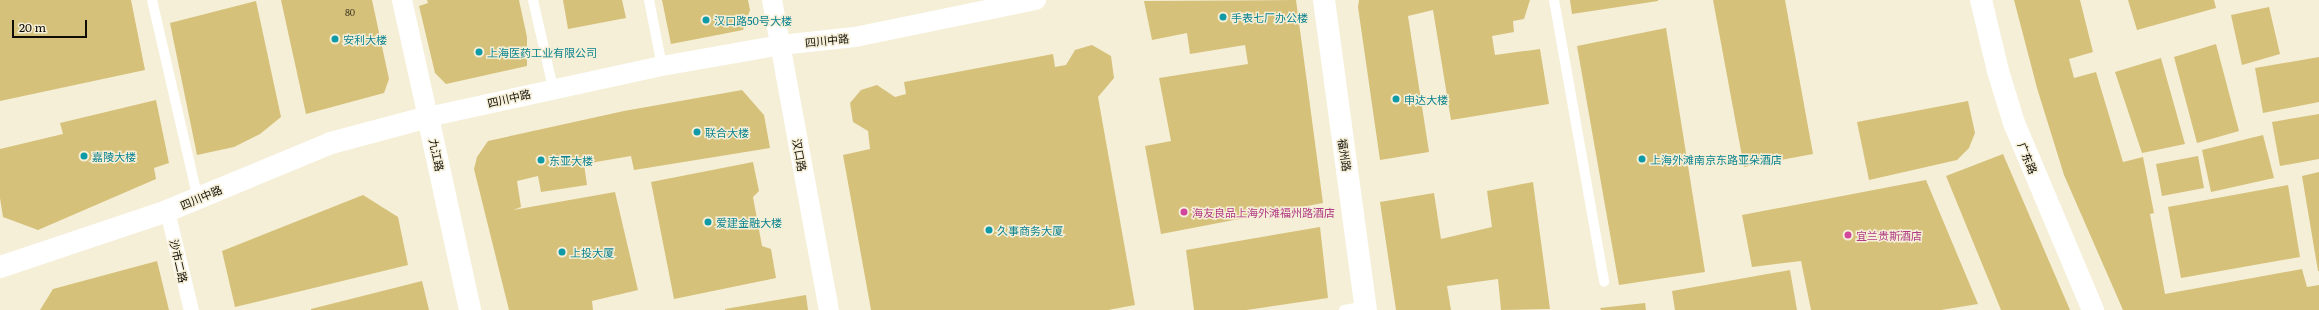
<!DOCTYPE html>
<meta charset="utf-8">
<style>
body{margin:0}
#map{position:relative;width:2319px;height:310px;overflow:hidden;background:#f5efd7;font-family:Literata,"Noto Sans SC",serif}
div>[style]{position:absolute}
.building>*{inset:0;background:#d6c17a}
.service>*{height:10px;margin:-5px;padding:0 5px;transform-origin:5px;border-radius:5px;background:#fff}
.pedestrian>*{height:15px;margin:-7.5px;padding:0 7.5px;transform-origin:7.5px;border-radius:7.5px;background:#fff}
.minor>*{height:20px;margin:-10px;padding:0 10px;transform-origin:10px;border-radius:10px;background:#fff}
.tertiary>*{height:22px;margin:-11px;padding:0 11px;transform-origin:11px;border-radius:11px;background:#fff}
.dots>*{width:11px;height:11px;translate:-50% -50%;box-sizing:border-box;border:2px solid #f5efd7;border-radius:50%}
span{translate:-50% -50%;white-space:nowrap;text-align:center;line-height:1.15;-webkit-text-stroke:3px #f5efd7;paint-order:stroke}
.number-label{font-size:9px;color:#423a23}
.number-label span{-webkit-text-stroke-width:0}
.culture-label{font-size:11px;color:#0d838f}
.left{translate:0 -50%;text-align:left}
.street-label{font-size:11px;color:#100d06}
.hotel-label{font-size:11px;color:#b23c85}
.scale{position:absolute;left:12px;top:20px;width:75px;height:18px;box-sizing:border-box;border:2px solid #100d06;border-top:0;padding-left:5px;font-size:12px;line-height:14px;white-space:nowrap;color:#100d06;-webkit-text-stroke:3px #f5efd7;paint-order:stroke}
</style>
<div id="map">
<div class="building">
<i style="clip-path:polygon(0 0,131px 0,145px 70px,0 101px)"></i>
<i style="clip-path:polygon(281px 0,372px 0,389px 79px,384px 93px,306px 114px)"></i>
<i style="clip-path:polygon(427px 0,519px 0,527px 37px,527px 66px,446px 84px,435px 73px,419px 6px,428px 3px)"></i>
<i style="clip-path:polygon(563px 0,622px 0,626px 18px,568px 29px)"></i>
<i style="clip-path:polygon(662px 0,748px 0,750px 10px,743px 30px,671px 44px)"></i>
<i style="clip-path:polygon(1296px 0,1323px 203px,1161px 234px,1145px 146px,1171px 141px,1159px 78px,1248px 64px,1245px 45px,1190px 54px,1187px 33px,1152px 40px,1144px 1px)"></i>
<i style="clip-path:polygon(1359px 0,1530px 0,1524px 19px,1513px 21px,1514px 32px,1492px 36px,1495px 55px,1540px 49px,1549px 104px,1451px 120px,1433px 10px,1408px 16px,1429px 152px,1380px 160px,1358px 7px)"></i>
<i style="clip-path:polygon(1570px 0,1658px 0,1658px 1px,1572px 14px)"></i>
<i style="clip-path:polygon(1713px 0,1785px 0,1813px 154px,1744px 167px)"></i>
<i style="clip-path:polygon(2014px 0,2080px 0,2093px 52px,2069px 59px,2074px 78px,2096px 72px,2123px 162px,2143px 157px,2154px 213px,2150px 214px,2165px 294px,2302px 269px,2307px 287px,2319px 285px,2319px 310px,2123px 310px,2064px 175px,2037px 88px)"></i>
<i style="clip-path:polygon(2128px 0,2214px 0,2216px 8px,2137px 30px)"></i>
<i style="clip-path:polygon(256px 1px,281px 117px,260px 134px,234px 147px,197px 155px,170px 23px)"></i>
<i style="clip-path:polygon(2269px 7px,2280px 54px,2242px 65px,2231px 15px)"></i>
<i style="clip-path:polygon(1666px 28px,1705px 272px,1619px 285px,1577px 46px)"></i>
<i style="clip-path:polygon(2216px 44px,2239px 131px,2197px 143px,2174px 57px)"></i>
<i style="clip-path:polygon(1092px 45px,1111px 56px,1114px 78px,1098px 97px,1135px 305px,1108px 310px,871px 310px,843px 155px,870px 149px,868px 131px,853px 122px,850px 103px,861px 90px,877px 85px,895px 97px,906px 94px,904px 82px,1053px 54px,1055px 67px,1066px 65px,1075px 50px)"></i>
<i style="clip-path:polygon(2319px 57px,2319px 102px,2263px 113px,2255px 68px)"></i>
<i style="clip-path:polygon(2161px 58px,2185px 144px,2142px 153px,2115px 72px)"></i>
<i style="clip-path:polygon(742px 90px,764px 115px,770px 148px,634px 170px,631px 156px,584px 164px,587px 185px,541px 192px,538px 176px,517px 181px,521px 207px,513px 210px,615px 192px,638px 290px,592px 301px,593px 310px,509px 310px,474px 169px,477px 157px,488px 141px,624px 111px)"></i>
<i style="clip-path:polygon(156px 100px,169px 163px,154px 168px,156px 179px,38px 230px,3px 217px,0 198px,0 149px,63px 134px,60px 123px)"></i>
<i style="clip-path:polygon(1968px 101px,1975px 133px,1969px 148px,1957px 160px,1869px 180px,1857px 122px)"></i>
<i style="clip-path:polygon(2319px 114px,2319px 159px,2280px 166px,2272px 122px)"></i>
<i style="clip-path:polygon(2263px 135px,2274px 178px,2211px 192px,2202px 150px)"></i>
<i style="clip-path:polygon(2003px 154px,2070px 310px,2001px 310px,1946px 176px)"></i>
<i style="clip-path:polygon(2198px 156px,2204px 188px,2162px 196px,2156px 164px)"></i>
<i style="clip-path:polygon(753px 162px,759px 191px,753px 197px,762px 246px,771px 249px,776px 278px,674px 299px,651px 182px)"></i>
<i style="clip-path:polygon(2319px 172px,2319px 271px,2318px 271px,2302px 176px)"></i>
<i style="clip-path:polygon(1926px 180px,1978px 304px,1941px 310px,1811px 310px,1801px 261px,1752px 267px,1742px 215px)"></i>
<i style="clip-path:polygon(1533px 182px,1550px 309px,1501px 310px,1498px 279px,1447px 286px,1451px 310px,1396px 310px,1380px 202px,1434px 193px,1441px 239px,1492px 227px,1487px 191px)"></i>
<i style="clip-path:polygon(2288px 185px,2300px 257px,2181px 278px,2168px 207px)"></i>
<i style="clip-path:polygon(363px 195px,398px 217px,408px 265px,235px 307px,222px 251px)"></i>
<i style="clip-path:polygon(1320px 227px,1328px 298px,1247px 310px,1194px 310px,1186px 250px)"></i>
<i style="clip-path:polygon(157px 261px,169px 310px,40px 310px,53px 289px)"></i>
<i style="clip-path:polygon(1790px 270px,1797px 310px,1675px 310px,1672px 291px)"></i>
<i style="clip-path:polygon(422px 281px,429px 310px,311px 310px,311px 309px)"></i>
<i style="clip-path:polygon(806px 295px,808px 310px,725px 310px,725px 309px)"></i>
<i style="clip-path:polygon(1645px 303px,1646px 310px,1601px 310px,1600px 308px)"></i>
</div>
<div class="service">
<i style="left:152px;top:0;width:204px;rotate:77deg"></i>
<i style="left:533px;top:0;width:90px;rotate:77.2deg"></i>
<i style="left:649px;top:0;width:67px;rotate:78.9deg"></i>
<i style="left:1554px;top:0;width:286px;rotate:79.9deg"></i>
<i style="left:1344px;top:310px;width:22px;rotate:-10deg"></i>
</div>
<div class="pedestrian">
<i style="left:167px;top:211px;width:102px;rotate:76.4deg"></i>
</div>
<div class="minor">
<i style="left:402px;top:0;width:120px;rotate:77.5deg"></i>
<i style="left:428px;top:117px;width:239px;rotate:-12.3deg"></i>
<i style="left:662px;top:66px;width:121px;rotate:-10deg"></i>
<i style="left:781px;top:45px;width:74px;rotate:-6.2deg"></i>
<i style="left:855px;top:37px;width:185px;rotate:-11.6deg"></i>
<i style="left:772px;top:0;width:315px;rotate:79.6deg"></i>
</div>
<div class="tertiary">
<i style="left:1324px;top:0;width:313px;rotate:82.3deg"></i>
<i style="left:1981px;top:0;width:73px;rotate:76.5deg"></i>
<i style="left:1998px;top:71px;width:54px;rotate:72.9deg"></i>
<i style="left:2014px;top:123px;width:203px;rotate:67.1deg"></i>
<i style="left:0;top:267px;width:176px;rotate:-18.5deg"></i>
<i style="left:167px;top:211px;width:178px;rotate:-22.5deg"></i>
<i style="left:331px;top:143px;width:100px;rotate:-15deg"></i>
<i style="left:428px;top:117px;width:198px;rotate:77.7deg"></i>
</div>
<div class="dots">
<i style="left:1223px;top:17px;background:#0f9aa8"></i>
<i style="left:706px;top:20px;background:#0f9aa8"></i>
<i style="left:335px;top:39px;background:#0f9aa8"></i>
<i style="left:479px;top:52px;background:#0f9aa8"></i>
<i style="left:1396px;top:99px;background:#0f9aa8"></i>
<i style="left:697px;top:132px;background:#0f9aa8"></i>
<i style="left:84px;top:156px;background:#0f9aa8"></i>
<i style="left:1642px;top:159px;background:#0f9aa8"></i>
<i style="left:541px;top:160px;background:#0f9aa8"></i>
<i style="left:1184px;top:212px;background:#d1479c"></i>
<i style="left:708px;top:222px;background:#0f9aa8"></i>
<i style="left:989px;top:230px;background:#0f9aa8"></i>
<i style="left:1848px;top:235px;background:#d1479c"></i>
<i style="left:562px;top:252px;background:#0f9aa8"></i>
</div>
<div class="number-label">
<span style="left:350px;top:12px">80</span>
</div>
<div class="culture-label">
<span class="left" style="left:1231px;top:17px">手表七厂办公楼</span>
<span class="left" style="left:714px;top:20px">汉口路50号大楼</span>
<span class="left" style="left:343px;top:39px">安利大楼</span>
<span class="left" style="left:487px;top:52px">上海医药工业有限公司</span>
<span class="left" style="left:1404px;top:99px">申达大楼</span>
<span class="left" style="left:705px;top:132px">联合大楼</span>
<span class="left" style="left:92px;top:156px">嘉陵大楼</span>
<span class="left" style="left:1650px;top:159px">上海外滩南京东路亚朵酒店</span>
<span class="left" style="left:549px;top:160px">东亚大楼</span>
<span class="left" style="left:716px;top:222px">爱建金融大楼</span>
<span class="left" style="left:997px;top:230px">久事商务大厦</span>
<span class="left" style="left:570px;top:252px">上投大厦</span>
</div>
<div class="street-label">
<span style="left:827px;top:40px;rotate:-6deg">四川中路</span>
<span style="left:509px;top:98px;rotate:-13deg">四川中路</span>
<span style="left:437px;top:155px;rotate:78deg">九江路</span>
<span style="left:800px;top:155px;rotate:80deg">汉口路</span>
<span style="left:1345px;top:155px;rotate:82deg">福州路</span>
<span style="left:2028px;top:158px;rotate:68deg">广东路</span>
<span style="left:201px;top:197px;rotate:-23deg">四川中路</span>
<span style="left:179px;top:261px;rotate:77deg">沙市二路</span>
</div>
<div class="hotel-label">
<span class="left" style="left:1192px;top:212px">海友良品上海外滩福州路酒店</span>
<span class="left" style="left:1856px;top:235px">宜兰贵斯酒店</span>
</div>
<div class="scale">20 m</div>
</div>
